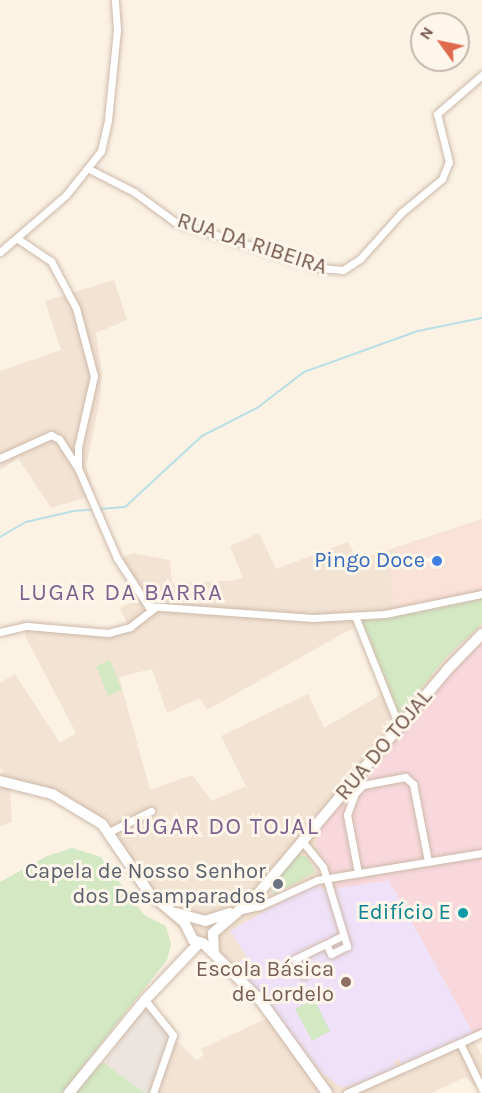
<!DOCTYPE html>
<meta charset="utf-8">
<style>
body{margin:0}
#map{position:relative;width:482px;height:1093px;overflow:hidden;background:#fbf2e4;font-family:Karla,sans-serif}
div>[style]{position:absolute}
.residential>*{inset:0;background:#f3e3d3}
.commercial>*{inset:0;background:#fbe2d8}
.industrial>*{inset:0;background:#ebe4df}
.education>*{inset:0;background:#efe1f7}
.medical>*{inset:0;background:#f9d8dd}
.green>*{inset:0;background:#d3e8c3}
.stream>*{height:2px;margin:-1px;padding:0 1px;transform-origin:1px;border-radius:1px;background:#badfe4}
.roads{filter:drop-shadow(0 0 2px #ccb9ab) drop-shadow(0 0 2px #ccb9ab)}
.street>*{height:7px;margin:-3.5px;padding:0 3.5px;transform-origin:3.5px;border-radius:3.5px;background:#fff}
.secondary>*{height:10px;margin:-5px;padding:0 5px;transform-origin:5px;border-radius:5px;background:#fff}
.dots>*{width:16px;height:16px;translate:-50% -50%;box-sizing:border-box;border:3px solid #fef6ea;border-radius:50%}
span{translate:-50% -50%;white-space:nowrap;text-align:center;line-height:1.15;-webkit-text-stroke:6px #fef6ea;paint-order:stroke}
.street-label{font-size:22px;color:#73584b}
.shop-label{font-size:22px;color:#366cbe}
.right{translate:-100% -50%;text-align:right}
.worship-label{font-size:22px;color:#5b616d}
.culture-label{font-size:22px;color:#0d838f}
.education-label{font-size:22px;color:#785e54}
.neighbourhood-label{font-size:24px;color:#7f638f;letter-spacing:1.5px}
.north{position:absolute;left:410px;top:12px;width:60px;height:60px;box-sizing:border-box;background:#fef6ea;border:2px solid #c6b7aa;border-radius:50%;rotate:303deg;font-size:16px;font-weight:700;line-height:24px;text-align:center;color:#73584b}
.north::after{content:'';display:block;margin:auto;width:21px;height:27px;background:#e06a4e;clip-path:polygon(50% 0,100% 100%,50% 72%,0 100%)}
</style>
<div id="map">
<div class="residential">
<i style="clip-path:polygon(114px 280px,127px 320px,96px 333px,102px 373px,100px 400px,86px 467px,95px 495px,51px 508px,18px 458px,0 470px,0 371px,61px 350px,45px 301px)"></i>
<i style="clip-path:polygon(482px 519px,482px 599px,361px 619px,353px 628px,207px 710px,200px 698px,167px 713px,152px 669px,119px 677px,150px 790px,192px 775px,212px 801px,246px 786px,221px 736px,308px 694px,324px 728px,389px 690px,399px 715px,448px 655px,482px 624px,482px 1037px,474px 1041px,482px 1055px,482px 1093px,466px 1077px,431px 1093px,152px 1093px,171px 1035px,197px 1061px,204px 1054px,201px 1049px,268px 1018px,256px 1001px,143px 895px,97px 826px,52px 798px,10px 787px,12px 822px,0 827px,0 773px,4px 773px,0 768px,0 683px,15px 674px,60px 743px,76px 733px,25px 636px,27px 623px,109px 630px,128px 625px,120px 608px,137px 600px,115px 561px,133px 553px,170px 560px,172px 583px,228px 581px,243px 578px,230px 546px,259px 533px,276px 569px,348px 542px,357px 560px)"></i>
</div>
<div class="commercial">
<i style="clip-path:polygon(482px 519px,482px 589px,394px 608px,389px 562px,397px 549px)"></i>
</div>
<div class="industrial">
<i style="clip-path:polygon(146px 1005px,171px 1035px,152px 1093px,145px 1093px,104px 1063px)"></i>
</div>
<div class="education">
<i style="clip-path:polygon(389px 880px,473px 1033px,402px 1065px,399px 1059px,394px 1062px,397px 1067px,354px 1086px,341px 1087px,322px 1073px,276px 1015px,229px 968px,247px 957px,230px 931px,315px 883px,325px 890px)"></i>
</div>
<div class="medical">
<i style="clip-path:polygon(482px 640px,482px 1029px,473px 1033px,389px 880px,334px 889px,315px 841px,318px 831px,460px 659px)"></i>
</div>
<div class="green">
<i style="clip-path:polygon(482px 599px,482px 624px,448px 655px,399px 715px,361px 619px)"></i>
<i style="clip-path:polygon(110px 660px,122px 690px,108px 696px,96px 666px)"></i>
<i style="clip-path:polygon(72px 848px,101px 857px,144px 915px,166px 926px,171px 944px,167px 960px,62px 1093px,0 1093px,0 882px,47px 856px)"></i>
<i style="clip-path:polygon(297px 854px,308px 857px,315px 872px,275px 894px,268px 886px)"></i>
<i style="clip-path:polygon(314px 999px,330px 1031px,312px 1041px,295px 1009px)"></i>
<i style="clip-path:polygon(104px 1063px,145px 1093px,74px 1093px,97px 1065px)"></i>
</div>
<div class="stream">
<i style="left:0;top:537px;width:30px;rotate:-30deg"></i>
<i style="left:26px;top:522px;width:49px;rotate:-12.9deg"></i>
<i style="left:74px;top:511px;width:51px;rotate:-4.5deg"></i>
<i style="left:125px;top:507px;width:105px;rotate:-42.7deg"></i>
<i style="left:202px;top:436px;width:62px;rotate:-27deg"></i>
<i style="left:257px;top:408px;width:59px;rotate:-37.5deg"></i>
<i style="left:304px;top:372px;width:121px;rotate:-19.8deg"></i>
<i style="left:418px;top:331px;width:65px;rotate:-11.5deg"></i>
</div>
<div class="roads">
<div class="street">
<i style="left:89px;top:169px;width:51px;rotate:27.1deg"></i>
<i style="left:134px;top:192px;width:51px;rotate:36.2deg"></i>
<i style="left:175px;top:222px;width:152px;rotate:17.6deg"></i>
<i style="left:320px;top:268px;width:23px;rotate:5deg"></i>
<i style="left:343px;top:270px;width:20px;rotate:-33deg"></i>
<i style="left:360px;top:259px;width:62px;rotate:-48.3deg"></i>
<i style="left:401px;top:213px;width:53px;rotate:-39.7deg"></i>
<i style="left:442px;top:179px;width:18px;rotate:-68deg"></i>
<i style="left:449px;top:162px;width:49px;rotate:-104deg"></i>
<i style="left:437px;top:114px;width:60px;rotate:-40.9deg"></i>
<i style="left:18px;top:239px;width:40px;rotate:34deg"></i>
<i style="left:51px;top:261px;width:53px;rotate:62deg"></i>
<i style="left:76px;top:308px;width:70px;rotate:75.2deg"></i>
<i style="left:94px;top:376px;width:73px;rotate:102.7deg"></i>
<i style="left:78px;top:447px;width:21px;rotate:90deg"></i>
<i style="left:78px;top:468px;width:98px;rotate:66.6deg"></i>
<i style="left:117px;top:558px;width:57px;rotate:57.1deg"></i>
<i style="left:148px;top:606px;width:165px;rotate:4.2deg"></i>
<i style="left:313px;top:618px;width:72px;rotate:-3.2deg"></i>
<i style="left:385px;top:614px;width:99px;rotate:-11.7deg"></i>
<i style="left:0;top:252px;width:87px;rotate:-40.8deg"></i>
<i style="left:66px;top:195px;width:56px;rotate:-51.5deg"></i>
<i style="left:101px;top:151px;width:32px;rotate:-77deg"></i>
<i style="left:108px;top:120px;width:90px;rotate:-84.3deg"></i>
<i style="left:117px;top:30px;width:30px;rotate:-94deg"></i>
<i style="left:0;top:458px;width:56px;rotate:-24.3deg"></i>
<i style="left:51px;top:435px;width:9px;rotate:27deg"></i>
<i style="left:59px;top:439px;width:31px;rotate:57deg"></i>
<i style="left:355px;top:616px;width:118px;rotate:68.2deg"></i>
<i style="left:0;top:632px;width:28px;rotate:-13deg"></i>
<i style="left:27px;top:626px;width:81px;rotate:4.9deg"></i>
<i style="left:108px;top:633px;width:23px;rotate:-15deg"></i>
<i style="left:130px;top:627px;width:31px;rotate:-38deg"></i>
<i style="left:109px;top:832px;width:47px;rotate:-26.6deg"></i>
<i style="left:302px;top:841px;width:33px;rotate:51deg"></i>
<i style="left:323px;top:867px;width:83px;rotate:73.1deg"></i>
<i style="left:347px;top:946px;width:18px;rotate:153deg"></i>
<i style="left:331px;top:954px;width:11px;rotate:-117deg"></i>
<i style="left:326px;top:944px;width:18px;rotate:-27deg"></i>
<i style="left:358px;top:873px;width:59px;rotate:-100.7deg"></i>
<i style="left:347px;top:815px;width:23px;rotate:-70deg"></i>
<i style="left:355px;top:793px;width:11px;rotate:-45deg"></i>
<i style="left:363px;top:785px;width:43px;rotate:-10.8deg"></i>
<i style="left:405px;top:777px;width:11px;rotate:41deg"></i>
<i style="left:413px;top:784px;width:78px;rotate:79deg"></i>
<i style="left:241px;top:910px;width:19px;rotate:-12deg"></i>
<i style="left:260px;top:906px;width:63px;rotate:-24.5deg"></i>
<i style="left:317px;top:880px;width:167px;rotate:-9.3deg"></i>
<i style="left:304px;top:975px;width:18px;rotate:-119deg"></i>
<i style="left:295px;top:959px;width:34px;rotate:-26deg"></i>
<i style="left:145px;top:1000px;width:45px;rotate:51.3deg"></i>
<i style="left:173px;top:1035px;width:61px;rotate:109deg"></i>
<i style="left:460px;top:1043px;width:51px;rotate:64.4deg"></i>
<i style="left:347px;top:1093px;width:148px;rotate:-24deg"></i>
</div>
<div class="secondary">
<i style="left:0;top:781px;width:54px;rotate:14deg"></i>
<i style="left:52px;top:794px;width:58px;rotate:31deg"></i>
<i style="left:102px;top:824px;width:83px;rotate:55.7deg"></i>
<i style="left:149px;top:893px;width:45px;rotate:39.6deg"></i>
<i style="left:184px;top:922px;width:20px;rotate:63deg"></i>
<i style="left:193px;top:940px;width:10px;rotate:17deg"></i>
<i style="left:203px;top:943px;width:82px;rotate:45deg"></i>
<i style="left:261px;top:1001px;width:113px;rotate:54.3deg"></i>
<i style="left:176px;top:913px;width:30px;rotate:15deg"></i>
<i style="left:205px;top:921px;width:26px;rotate:-18deg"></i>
<i style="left:214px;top:953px;width:20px;rotate:-93deg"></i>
<i style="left:213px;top:933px;width:58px;rotate:-40.8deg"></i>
<i style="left:257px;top:895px;width:294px;rotate:-49.8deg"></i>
<i style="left:447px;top:670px;width:50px;rotate:-45.8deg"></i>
<i style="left:69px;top:1093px;width:120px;rotate:-50.7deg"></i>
<i style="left:145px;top:1000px;width:79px;rotate:-46.5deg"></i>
</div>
</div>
<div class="dots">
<i style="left:437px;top:561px;background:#3f7fe0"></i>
<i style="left:278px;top:884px;background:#6b7280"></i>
<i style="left:463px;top:913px;background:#0f9aa8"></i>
<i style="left:346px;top:982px;background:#8d6e63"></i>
</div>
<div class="street-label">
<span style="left:252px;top:244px;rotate:18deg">RUA DA RIBEIRA</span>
<span style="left:384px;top:745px;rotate:-50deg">RUA DO TOJAL</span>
</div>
<div class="shop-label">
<span class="right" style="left:425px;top:561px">Pingo Doce</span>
</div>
<div class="worship-label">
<span class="right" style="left:266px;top:884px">Capela de Nosso Senhor<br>dos Desamparados</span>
</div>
<div class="culture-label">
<span class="right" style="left:451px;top:913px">Edifício E</span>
</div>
<div class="education-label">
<span class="right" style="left:334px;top:982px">Escola Básica<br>de Lordelo</span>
</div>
<div class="neighbourhood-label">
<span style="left:121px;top:593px">LUGAR DA BARRA</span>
<span style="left:221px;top:827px">LUGAR DO TOJAL</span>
</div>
<div class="north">N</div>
</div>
